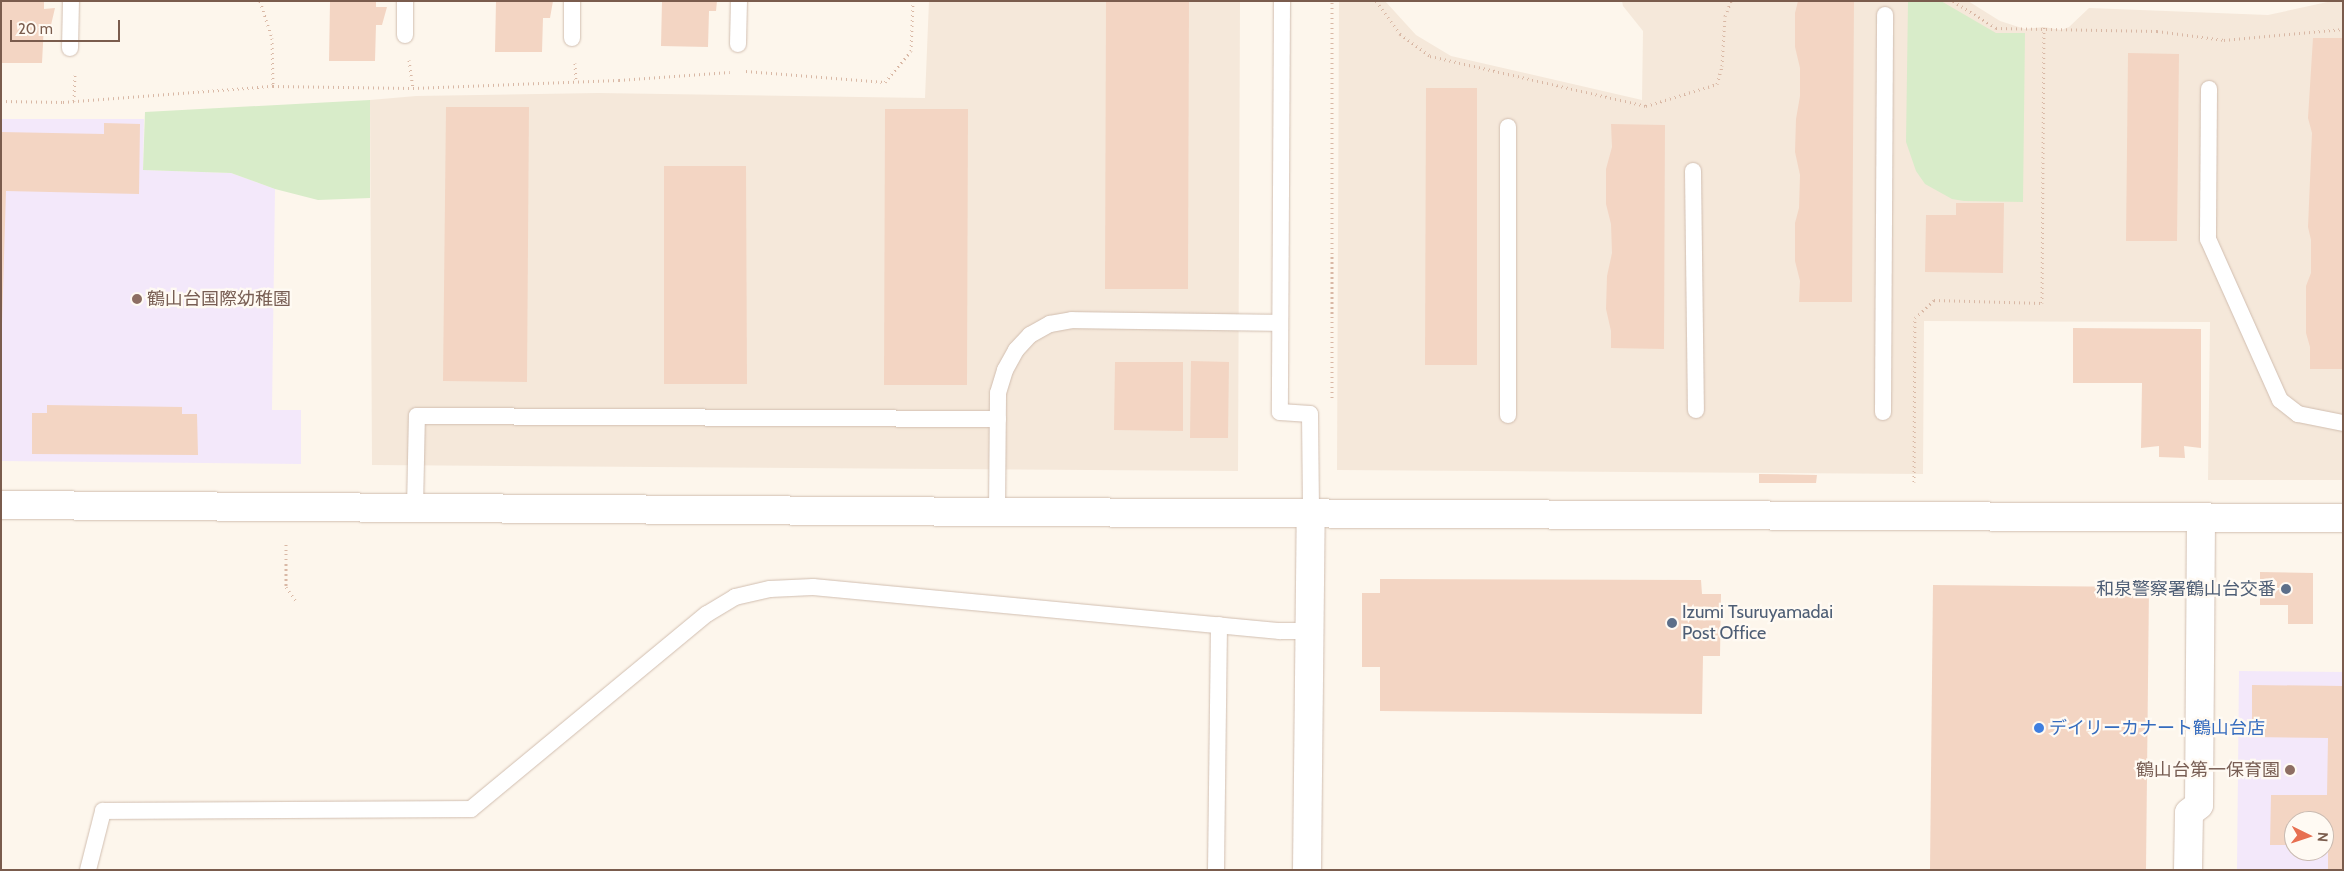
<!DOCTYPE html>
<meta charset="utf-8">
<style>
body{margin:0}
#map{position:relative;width:2344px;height:871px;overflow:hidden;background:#fdf6ec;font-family:Cabin,"Noto Sans JP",sans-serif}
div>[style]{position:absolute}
.residential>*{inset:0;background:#f5e8da}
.education>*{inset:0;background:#f3e8fa}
.green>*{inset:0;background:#d8ecc9}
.building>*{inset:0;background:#f3d5c3}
.path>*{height:3px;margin-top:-1.5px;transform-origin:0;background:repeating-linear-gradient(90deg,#d9b8a5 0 1px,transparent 0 5px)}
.roads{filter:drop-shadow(0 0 1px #d1beb0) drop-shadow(0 0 1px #d1beb0)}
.lane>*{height:16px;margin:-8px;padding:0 8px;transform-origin:8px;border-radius:8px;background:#fff}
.street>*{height:28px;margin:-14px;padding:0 14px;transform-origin:14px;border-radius:14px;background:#fff}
.secondary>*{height:28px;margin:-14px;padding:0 14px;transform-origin:14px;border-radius:14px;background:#fff}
.dots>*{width:14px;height:14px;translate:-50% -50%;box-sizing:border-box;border:2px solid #fffaf3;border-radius:50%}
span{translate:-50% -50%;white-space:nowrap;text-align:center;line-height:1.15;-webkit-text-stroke:4.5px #fffaf3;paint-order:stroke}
.education-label{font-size:18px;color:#785e54}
.left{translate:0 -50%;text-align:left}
.right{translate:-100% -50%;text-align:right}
.service-label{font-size:18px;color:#4e5e75}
.shop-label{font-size:18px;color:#366cbe}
.frame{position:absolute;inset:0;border:2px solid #7a5c4d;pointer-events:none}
.north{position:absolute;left:2284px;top:811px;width:50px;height:50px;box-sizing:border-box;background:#fffaf3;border:1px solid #cabbb1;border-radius:50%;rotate:94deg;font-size:14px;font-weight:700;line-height:20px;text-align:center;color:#7a5c4d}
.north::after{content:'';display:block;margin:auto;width:18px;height:22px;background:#e76f51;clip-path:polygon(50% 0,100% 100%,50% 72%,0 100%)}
.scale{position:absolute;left:10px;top:20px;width:110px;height:22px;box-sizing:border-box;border:2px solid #7a5c4d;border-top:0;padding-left:6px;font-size:15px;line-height:18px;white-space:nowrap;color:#7a5c4d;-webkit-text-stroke:4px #fffaf3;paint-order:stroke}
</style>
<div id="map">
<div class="residential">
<i style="clip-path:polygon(929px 1px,1240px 1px,1238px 471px,372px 465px,370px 100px,416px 96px,598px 93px,925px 98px)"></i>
<i style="clip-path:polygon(1339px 1px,1385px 1px,1416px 35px,1451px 56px,1642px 100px,1643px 31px,1623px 6px,1622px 1px,1968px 1px,2000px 21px,2025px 29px,2044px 27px,2061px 30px,2069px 27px,2089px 8px,2268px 15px,2332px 1px,2343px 1px,2343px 480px,2208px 480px,2210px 322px,1924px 321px,1923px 474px,1337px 470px)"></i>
</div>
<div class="education">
<i style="clip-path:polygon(1px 119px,144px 119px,143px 170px,231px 173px,275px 189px,272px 410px,301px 410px,301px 464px,1px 461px)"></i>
<i style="clip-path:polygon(evenodd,2239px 671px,2343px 672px,2343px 870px,2237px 870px,2239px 671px,2294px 821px,2324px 821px,2324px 851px,2294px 851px,2294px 821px)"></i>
</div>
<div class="green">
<i style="clip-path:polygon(1908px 1px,1941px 1px,1996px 33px,2025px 33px,2023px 202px,1964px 201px,1952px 199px,1925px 184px,1916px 171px,1906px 142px)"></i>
<i style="clip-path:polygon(370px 100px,370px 198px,318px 200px,275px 189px,231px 173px,143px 170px,145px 112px)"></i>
</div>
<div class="building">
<i style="clip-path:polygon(1px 1px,44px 1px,44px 9px,55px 8px,51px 25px,44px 24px,42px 63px,1px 63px)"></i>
<i style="clip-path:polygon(330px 1px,376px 1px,376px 7px,387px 7px,382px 25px,376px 25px,375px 61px,329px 61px)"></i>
<i style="clip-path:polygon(496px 1px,553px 1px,550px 18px,543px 18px,542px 52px,495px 52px)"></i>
<i style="clip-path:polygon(662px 1px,717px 1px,716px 11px,709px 11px,708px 47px,661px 46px)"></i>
<i style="clip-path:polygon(1106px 1px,1189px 1px,1188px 289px,1105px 289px)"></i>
<i style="clip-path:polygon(1798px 1px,1854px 1px,1852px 302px,1799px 302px,1800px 281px,1795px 261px,1795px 223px,1799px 208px,1800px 175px,1795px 152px,1796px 119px,1800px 96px,1800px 68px,1795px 47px,1795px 13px)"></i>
<i style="clip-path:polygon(2313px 38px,2343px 38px,2343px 369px,2310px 369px,2310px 347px,2306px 333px,2306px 286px,2311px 273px,2311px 240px,2308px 227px,2312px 133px,2308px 118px)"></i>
<i style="clip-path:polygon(2128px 53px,2179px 54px,2177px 241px,2126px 241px)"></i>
<i style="clip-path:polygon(1426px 88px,1477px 88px,1477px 365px,1425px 365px)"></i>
<i style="clip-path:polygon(446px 107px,529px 107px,527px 382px,443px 381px)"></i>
<i style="clip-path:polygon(885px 109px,968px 109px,967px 385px,884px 385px)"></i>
<i style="clip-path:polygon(104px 123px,140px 124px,139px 194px,6px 191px,1px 358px,1px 132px,104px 134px)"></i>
<i style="clip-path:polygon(1611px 124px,1665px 125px,1664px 349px,1611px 348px,1611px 331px,1606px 309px,1607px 276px,1612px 253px,1611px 224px,1606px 204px,1606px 169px,1612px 147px)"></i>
<i style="clip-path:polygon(664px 166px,746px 166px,747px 384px,664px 384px)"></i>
<i style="clip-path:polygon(1956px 203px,2004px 203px,2003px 273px,1925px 272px,1926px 215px,1956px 215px)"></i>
<i style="clip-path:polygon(2073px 328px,2201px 329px,2201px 448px,2184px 446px,2185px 458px,2159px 457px,2159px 446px,2141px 448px,2142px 383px,2073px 383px)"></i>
<i style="clip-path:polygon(1191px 361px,1229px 362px,1228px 438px,1190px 438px)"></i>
<i style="clip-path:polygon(1115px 362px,1183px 362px,1183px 431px,1114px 430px)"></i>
<i style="clip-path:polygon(47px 405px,182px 407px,182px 414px,197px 414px,198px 455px,32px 454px,32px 413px,47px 413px)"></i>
<i style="clip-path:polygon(1759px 474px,1817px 475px,1816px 483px,1759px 483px)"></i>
<i style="clip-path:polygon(2260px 572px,2313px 573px,2313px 624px,2288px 624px,2288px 605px,2260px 605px)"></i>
<i style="clip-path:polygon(1380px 579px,1701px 580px,1702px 594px,1721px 594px,1720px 656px,1703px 656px,1702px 714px,1380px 711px,1380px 667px,1362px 667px,1362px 593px,1380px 593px)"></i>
<i style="clip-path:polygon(1933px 585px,2149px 587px,2146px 870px,1930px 870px)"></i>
<i style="clip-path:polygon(2252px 685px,2343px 686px,2343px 870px,2328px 870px,2328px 845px,2324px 845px,2324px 821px,2294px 821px,2294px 845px,2270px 845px,2271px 795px,2327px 795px,2328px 738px,2252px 737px)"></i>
</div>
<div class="path">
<i style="left:260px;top:1px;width:39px;rotate:72deg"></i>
<i style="left:272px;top:38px;width:48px;rotate:88.8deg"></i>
<i style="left:1376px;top:1px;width:41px;rotate:54deg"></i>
<i style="left:1400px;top:34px;width:37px;rotate:36deg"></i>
<i style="left:1430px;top:56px;width:222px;rotate:13deg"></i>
<i style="left:1646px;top:106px;width:74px;rotate:-17.2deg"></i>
<i style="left:1717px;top:84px;width:19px;rotate:-74deg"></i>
<i style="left:1722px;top:66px;width:50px;rotate:-86.6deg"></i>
<i style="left:1725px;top:16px;width:16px;rotate:-68deg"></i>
<i style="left:1953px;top:1px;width:51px;rotate:32.1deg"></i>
<i style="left:1996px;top:28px;width:161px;rotate:1.1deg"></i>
<i style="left:2157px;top:31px;width:68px;rotate:7.7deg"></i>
<i style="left:2224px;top:40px;width:120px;rotate:-5.3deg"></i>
<i style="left:409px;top:60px;width:28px;rotate:82deg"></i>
<i style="left:575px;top:63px;width:19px;rotate:87deg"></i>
<i style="left:746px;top:71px;width:139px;rotate:4.5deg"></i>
<i style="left:885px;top:82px;width:40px;rotate:-50deg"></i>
<i style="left:911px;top:51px;width:50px;rotate:-87.7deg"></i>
<i style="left:1px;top:101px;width:62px;rotate:0.9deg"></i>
<i style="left:63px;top:102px;width:211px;rotate:-4.4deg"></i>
<i style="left:273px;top:86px;width:140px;rotate:0.8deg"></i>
<i style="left:413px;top:88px;width:206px;rotate:-2.2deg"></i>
<i style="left:619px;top:80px;width:111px;rotate:-4.1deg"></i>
<i style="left:74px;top:101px;width:26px;rotate:-88deg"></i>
<i style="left:1332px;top:398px;width:397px;rotate:-90deg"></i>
<i style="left:1914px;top:482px;width:164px;rotate:-89.7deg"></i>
<i style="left:1915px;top:318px;width:26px;rotate:-43deg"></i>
<i style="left:1934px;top:300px;width:108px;rotate:1.6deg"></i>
<i style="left:2042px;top:303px;width:276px;rotate:-89.6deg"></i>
<i style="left:286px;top:544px;width:43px;rotate:90deg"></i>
<i style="left:286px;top:587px;width:16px;rotate:55deg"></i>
</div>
<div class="roads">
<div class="lane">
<i style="left:1282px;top:1px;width:411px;rotate:90.3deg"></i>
<i style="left:1280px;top:412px;width:30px;rotate:4deg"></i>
<i style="left:1310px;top:414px;width:99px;rotate:89.4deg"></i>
<i style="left:405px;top:35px;width:34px;rotate:-90deg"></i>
<i style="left:572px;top:38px;width:37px;rotate:-90deg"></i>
<i style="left:738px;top:44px;width:43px;rotate:-88.7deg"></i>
<i style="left:70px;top:48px;width:47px;rotate:-88.8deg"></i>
<i style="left:2209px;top:89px;width:150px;rotate:90.4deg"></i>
<i style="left:2208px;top:239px;width:176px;rotate:65.9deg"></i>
<i style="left:2280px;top:400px;width:23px;rotate:38deg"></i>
<i style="left:2298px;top:414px;width:46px;rotate:11.3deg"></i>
<i style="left:1508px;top:127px;width:288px;rotate:90deg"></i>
<i style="left:1693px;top:171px;width:239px;rotate:89.3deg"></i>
<i style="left:1883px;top:412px;width:397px;rotate:-89.7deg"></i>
<i style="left:415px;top:508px;width:92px;rotate:-88.8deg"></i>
<i style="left:417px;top:416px;width:581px;rotate:0.3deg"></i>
<i style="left:997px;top:512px;width:119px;rotate:-89.5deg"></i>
<i style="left:998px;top:393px;width:24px;rotate:-73deg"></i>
<i style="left:1005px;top:370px;width:23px;rotate:-61deg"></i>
<i style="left:1016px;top:350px;width:21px;rotate:-47deg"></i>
<i style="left:1030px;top:335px;width:23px;rotate:-29deg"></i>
<i style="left:1050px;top:324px;width:22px;rotate:-10deg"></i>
<i style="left:1072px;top:320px;width:208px;rotate:0.8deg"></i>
<i style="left:88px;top:870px;width:61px;rotate:-75.7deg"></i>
<i style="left:103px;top:811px;width:368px;rotate:-0.3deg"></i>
<i style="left:471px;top:809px;width:306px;rotate:-39.6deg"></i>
<i style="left:707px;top:614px;width:33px;rotate:-31deg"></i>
<i style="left:735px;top:597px;width:36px;rotate:-13deg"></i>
<i style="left:770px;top:589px;width:43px;rotate:-2.7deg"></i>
<i style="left:813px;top:587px;width:469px;rotate:5.4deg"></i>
<i style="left:1280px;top:631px;width:30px"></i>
<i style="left:1216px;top:870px;width:245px;rotate:-89.3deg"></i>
</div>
<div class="street">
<i style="left:1307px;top:870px;width:357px;rotate:-89.4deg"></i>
<i style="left:2188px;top:870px;width:57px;rotate:-89deg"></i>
<i style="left:2189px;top:813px;width:13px;rotate:-39deg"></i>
<i style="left:2199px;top:805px;width:288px;rotate:-89.6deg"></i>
</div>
<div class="secondary">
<i style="left:1px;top:505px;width:996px;rotate:0.4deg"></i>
<i style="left:997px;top:512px;width:1346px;rotate:0.26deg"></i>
</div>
</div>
<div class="dots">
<i style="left:137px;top:299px;background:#8d6e63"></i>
<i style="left:2286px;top:589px;background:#5c6f8a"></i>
<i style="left:1672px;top:623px;background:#5c6f8a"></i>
<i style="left:2039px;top:728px;background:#3f7fe0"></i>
<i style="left:2290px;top:770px;background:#8d6e63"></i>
</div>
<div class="education-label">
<span class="left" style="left:147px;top:299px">鶴山台国際幼稚園</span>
<span class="right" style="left:2280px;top:770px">鶴山台第一保育園</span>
</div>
<div class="service-label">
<span class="right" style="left:2276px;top:589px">和泉警察署鶴山台交番</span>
<span class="left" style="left:1682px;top:623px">Izumi Tsuruyamadai<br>Post Office</span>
</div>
<div class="shop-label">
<span class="left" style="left:2049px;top:728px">デイリーカナート鶴山台店</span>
</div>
<div class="frame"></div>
<div class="north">N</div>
<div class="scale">20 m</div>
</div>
